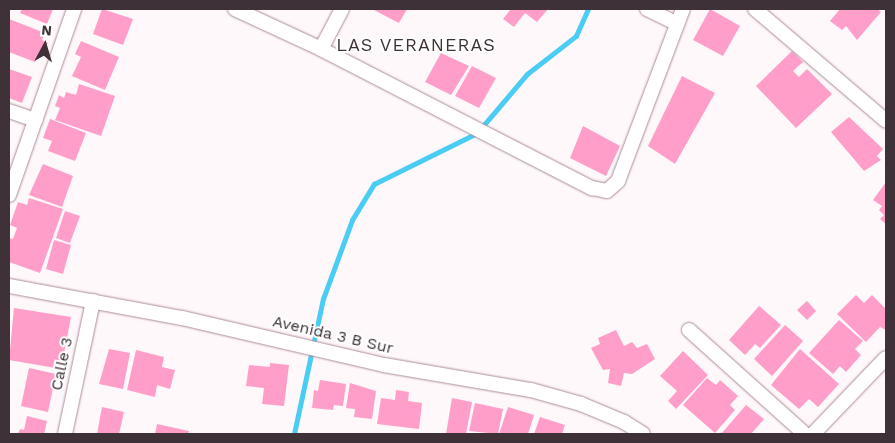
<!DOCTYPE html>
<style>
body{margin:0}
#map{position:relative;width:895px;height:443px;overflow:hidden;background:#fff8fb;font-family:"Work Sans",sans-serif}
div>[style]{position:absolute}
.stream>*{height:4.5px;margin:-2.25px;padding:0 2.25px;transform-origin:2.25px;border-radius:2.25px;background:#49cdf5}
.building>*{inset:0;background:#ff9ec9}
.roads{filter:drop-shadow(0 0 1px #ab8c98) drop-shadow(0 0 1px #ab8c98)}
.minor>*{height:14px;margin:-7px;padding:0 7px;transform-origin:7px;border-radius:7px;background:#fff}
span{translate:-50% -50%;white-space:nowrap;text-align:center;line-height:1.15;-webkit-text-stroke:4px #fff;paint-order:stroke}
.street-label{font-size:16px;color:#3e3137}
.neighbourhood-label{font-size:18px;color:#3e3137;letter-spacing:1px}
.frame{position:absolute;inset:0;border:10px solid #3e3137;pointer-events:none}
.north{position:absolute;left:20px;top:20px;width:50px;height:50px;-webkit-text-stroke:4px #fff;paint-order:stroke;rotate:6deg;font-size:14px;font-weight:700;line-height:20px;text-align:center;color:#3e3137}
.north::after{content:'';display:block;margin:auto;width:18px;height:22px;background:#3e3137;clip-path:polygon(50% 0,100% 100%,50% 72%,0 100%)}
</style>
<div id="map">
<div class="stream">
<i style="left:294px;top:434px;width:138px;rotate:-77.9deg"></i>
<i style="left:323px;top:299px;width:84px;rotate:-69.8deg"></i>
<i style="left:352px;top:220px;width:42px;rotate:-58.6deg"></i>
<i style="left:374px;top:184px;width:115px;rotate:-26.3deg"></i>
<i style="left:477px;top:133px;width:77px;rotate:-49.7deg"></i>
<i style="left:527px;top:74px;width:62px;rotate:-37.8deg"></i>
<i style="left:576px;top:36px;width:30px;rotate:-66deg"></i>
</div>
<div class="building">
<i style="clip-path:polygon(22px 9px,53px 9px,47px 24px,20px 13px)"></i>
<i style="clip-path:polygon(102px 9px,133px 19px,123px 45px,93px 34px)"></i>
<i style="clip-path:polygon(372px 9px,407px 9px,399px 23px)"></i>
<i style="clip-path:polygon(511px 9px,548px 9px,537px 22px,525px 13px,514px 27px,503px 19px)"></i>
<i style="clip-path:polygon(710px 9px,740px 26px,723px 56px,693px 40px)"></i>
<i style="clip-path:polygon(840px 9px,877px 9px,881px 12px,857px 40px,846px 26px,842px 30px,830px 21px)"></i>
<i style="clip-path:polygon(9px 19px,45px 33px,42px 40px,48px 43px,35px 62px,9px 52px)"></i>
<i style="clip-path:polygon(81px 41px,119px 57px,105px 90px,72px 76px,81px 57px,75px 54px)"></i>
<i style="clip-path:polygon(792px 51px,803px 62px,793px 71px,799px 77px,807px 69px,832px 94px,796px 128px,756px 86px)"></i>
<i style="clip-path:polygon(441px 53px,469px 66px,451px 95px,425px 82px)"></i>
<i style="clip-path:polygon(472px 66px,496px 78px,479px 108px,455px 96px)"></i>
<i style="clip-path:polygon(9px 69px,32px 77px,22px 103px,9px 98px)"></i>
<i style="clip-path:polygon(682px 76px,715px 93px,675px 164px,648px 146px)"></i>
<i style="clip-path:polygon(79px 84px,115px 96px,101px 136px,55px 120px,60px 108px,55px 106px,59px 95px,64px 98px,66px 92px,76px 95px)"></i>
<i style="clip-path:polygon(849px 117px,883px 149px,877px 156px,881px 160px,864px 171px,831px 132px)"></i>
<i style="clip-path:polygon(50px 119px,86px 133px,75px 161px,48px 151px,52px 141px,43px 138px)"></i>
<i style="clip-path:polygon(583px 126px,620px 146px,606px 176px,570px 158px)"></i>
<i style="clip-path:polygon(43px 164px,73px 176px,62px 207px,29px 195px)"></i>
<i style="clip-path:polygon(886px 182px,886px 224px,880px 219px,884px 215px,879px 210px,882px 206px,873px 200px)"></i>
<i style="clip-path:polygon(29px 198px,63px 209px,40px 273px,9px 262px,9px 238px,13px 239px,17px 228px,10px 225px,18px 202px,27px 205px)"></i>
<i style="clip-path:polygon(65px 211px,80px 216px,70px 243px,56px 238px)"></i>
<i style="clip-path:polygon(54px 240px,71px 245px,63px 274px,46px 269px)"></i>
<i style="clip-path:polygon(856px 295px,864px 303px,872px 295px,886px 309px,886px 330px,880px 327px,866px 342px,837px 314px)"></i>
<i style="clip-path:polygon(807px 301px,816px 311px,807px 320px,797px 310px)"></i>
<i style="clip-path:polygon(759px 306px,781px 325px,760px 348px,755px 344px,745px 355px,729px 340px)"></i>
<i style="clip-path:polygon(14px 308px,71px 317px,61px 369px,9px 360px)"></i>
<i style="clip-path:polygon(839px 320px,863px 341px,855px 349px,861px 355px,846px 372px,840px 366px,833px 374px,809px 353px)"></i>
<i style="clip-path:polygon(785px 325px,803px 341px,772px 376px,754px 359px)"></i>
<i style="clip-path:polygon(616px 330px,624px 346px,632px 342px,637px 348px,647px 344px,655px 359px,632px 374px,624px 373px,621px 386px,608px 383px,610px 369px,603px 370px,591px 348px,600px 344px,598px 338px)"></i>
<i style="clip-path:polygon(109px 349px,130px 353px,123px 389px,99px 384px)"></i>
<i style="clip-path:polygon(800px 349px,839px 384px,818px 407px,809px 399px,799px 409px,771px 385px)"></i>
<i style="clip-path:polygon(136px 350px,164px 357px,162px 367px,175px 370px,170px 389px,157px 385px,155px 397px,127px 390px)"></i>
<i style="clip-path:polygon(683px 351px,708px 375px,676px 409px,668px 401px,677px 391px,660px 376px)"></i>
<i style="clip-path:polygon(270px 363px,289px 365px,284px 406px,262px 404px,264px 388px,246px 386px,249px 365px,270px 367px)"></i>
<i style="clip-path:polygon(29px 368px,56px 374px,48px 412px,21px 406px)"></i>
<i style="clip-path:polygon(707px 378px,716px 385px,720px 380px,738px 396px,730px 405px,735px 410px,715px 433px,683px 405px)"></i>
<i style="clip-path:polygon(320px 380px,346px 384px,343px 406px,334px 405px,333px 410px,312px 408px,314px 390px,318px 391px)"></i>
<i style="clip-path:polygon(350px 383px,376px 391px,372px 419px,354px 417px,355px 409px,346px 408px)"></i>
<i style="clip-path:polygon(396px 390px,409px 392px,408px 401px,422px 403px,419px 429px,377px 424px,381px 398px,395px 400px)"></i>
<i style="clip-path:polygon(452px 398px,472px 402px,466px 434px,446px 434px)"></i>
<i style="clip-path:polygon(475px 403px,503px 409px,498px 434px,469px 431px)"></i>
<i style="clip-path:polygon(746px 405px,764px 419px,751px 434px,721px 434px)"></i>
<i style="clip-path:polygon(102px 407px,124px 412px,119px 434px,97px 434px)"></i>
<i style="clip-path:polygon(508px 407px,534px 415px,528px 434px,499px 434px)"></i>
<i style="clip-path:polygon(27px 416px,47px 421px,44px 434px,18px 434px,20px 429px,24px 430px)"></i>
<i style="clip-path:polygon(540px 417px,565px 425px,562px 434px,534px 434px)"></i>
<i style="clip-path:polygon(157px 424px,189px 431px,188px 434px,155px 434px)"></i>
</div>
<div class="roads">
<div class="minor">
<i style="left:235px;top:9px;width:95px;rotate:24.9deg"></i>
<i style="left:321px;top:49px;width:305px;rotate:27.2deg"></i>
<i style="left:592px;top:188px;width:15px;rotate:11deg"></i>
<i style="left:607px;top:191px;width:15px;rotate:-42deg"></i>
<i style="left:618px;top:181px;width:184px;rotate:-69.3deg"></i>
<i style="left:647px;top:9px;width:32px;rotate:26deg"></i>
<i style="left:755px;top:9px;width:172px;rotate:40.5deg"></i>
<i style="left:321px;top:49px;width:45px;rotate:-62.3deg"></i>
<i style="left:9px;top:111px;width:28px;rotate:19deg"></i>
<i style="left:9px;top:195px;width:197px;rotate:-70.7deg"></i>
<i style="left:9px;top:286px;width:176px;rotate:10.5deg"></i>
<i style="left:182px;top:318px;width:207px;rotate:13.1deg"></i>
<i style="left:384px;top:365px;width:149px;rotate:9.7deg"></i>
<i style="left:531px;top:390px;width:52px;rotate:15.6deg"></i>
<i style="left:581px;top:404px;width:47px;rotate:22.7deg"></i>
<i style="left:624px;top:422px;width:22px;rotate:32deg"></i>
<i style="left:689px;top:330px;width:156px;rotate:41.9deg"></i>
<i style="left:65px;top:434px;width:136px;rotate:-78.1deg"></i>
<i style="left:813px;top:434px;width:105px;rotate:-46.2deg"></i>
</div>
</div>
<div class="street-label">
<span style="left:333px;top:335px;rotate:13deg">Avenida 3 B Sur</span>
<span style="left:62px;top:364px;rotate:-78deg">Calle 3</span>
</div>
<div class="neighbourhood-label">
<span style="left:416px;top:45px">LAS VERANERAS</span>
</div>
<div class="frame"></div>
<div class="north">N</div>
</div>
